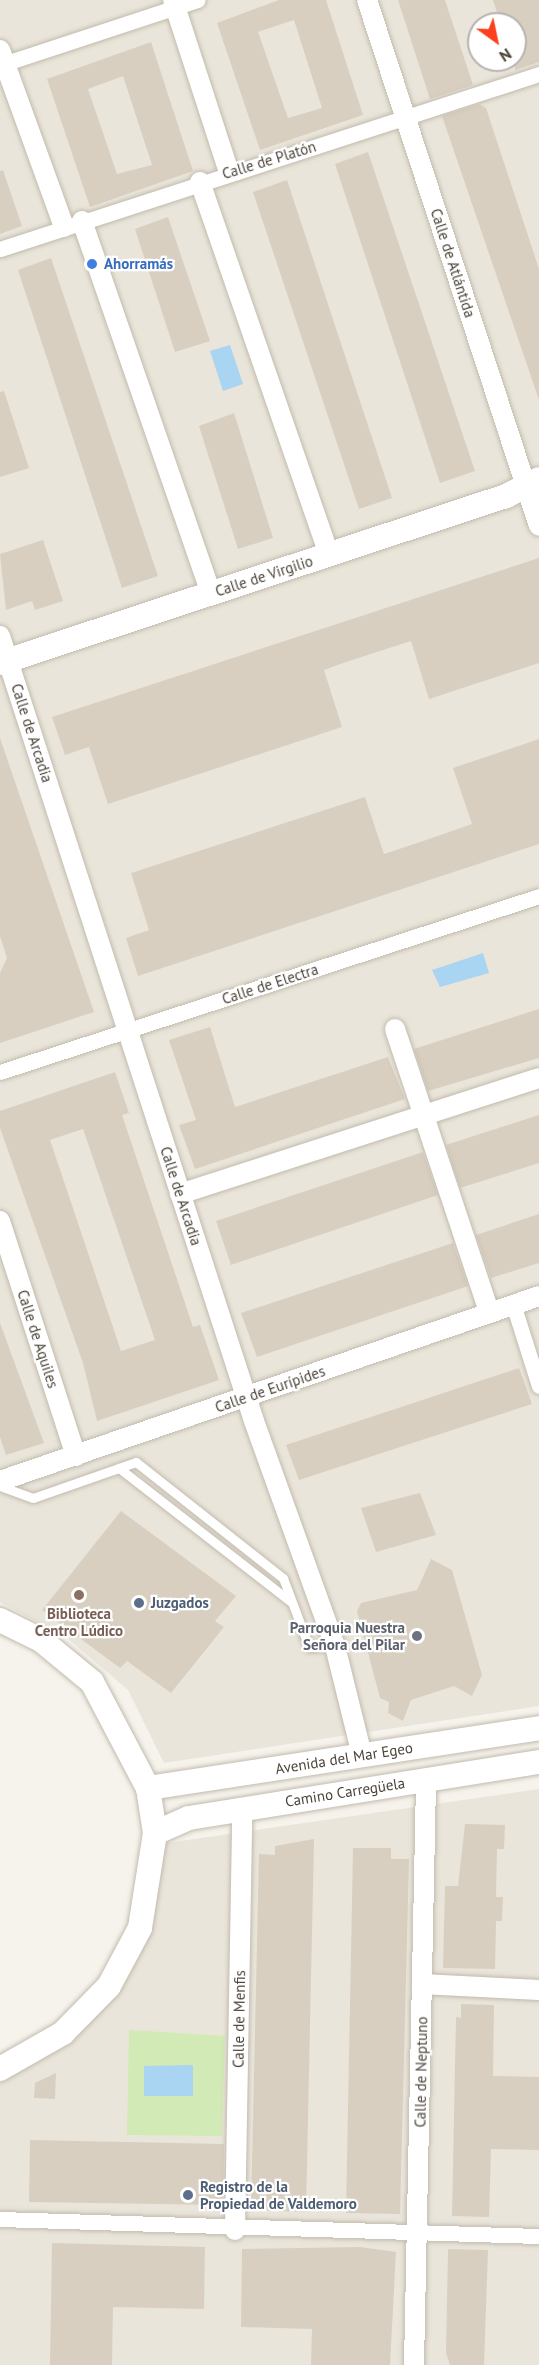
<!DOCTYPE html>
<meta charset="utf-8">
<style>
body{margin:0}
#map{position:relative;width:539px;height:2365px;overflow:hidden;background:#f6f3ec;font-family:"PT Sans",sans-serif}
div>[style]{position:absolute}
.residential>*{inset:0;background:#eae5da}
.green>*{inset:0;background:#d2eab5}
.water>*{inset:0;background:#a9d4f2}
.building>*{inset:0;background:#d8cfc1}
.roads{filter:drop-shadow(0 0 2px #c2bbae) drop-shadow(0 0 2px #c2bbae)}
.service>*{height:9px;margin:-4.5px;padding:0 4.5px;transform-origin:4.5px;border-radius:4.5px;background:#fff}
.pedestrian>*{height:15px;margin:-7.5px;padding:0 7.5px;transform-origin:7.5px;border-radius:7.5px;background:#fff}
.minor>*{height:20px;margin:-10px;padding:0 10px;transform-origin:10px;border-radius:10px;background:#fff}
.tertiary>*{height:24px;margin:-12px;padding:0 12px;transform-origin:12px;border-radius:12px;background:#fff}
.dots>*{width:16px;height:16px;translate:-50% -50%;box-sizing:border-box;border:3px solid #fff;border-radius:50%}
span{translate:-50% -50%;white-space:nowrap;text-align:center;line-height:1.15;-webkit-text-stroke:4.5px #fff;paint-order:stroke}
.street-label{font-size:15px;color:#4b4439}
.shop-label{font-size:15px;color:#366cbe;font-weight:700}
.left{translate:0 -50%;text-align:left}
.service-label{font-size:15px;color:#4e5e75;font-weight:700}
.education-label{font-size:15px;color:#785e54;font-weight:700}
.worship-label{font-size:15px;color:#5b616d;font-weight:700}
.right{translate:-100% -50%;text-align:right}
.north{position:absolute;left:467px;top:12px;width:60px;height:60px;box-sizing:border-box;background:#fff;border:2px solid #b7b4b0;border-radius:50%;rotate:147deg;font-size:16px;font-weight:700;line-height:24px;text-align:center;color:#4b4439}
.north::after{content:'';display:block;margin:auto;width:21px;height:27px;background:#fc3f1d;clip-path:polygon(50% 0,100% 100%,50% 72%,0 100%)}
</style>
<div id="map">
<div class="residential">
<i style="clip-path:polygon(evenodd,0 0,539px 0,539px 1706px,164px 1763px,128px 1690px,66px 1637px,0 1602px,0 0,479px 24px,515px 24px,515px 60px,479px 60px,479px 24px)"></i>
<i style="clip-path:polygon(539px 1789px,539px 2365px,0 2365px,0 2078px,127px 1976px,160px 1844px)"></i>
</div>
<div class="green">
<i style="clip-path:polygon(129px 2030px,225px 2036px,222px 2136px,127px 2135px)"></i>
</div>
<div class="water">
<i style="clip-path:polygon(230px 345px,243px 384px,223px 391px,210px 351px)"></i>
<i style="clip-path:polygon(483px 953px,489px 973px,440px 987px,432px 970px)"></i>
<i style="clip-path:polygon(193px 2065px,193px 2096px,144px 2096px,144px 2066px)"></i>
</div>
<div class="building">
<i style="clip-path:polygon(evenodd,279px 0,326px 0,363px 115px,260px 150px,217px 23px,279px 0,294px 20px,322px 108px,288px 118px,258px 32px,294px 20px)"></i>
<i style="clip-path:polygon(398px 0,445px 0,473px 85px,430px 99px)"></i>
<i style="clip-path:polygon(493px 0,539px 0,539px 62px,515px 70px,515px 24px,501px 24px)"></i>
<i style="clip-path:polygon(evenodd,151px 42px,193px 171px,90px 207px,47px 79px,151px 42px,123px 76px,152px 165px,117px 174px,88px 89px,123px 76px)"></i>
<i style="clip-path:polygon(479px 104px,486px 108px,539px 269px,539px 400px,442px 116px)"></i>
<i style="clip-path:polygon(368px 152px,475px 471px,440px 483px,335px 164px)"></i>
<i style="clip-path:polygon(3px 170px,22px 226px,0 234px,0 171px)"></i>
<i style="clip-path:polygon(287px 180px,392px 498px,359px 509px,253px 192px)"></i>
<i style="clip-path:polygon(168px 217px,210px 341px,175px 352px,135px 229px)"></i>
<i style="clip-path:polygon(51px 258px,158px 576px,122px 588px,18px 270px)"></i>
<i style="clip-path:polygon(4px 391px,29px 468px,0 477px,0 392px)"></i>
<i style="clip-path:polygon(234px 413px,273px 538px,238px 549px,199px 426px)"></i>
<i style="clip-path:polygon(43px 540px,63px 601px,35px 610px,32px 601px,6px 610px,0 554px)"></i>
<i style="clip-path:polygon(539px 558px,539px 663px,429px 699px,411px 641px,346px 662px,324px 670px,342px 727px,108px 804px,89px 747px,65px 755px,52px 717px)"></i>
<i style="clip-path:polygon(0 738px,94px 1012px,0 1043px,0 973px,7px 958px,0 936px)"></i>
<i style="clip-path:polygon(539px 739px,539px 844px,138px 976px,126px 938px,149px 930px,131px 873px,365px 797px,384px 854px,426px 840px,472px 824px,453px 768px)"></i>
<i style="clip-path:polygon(539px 1009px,539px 1058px,428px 1091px,414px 1049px)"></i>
<i style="clip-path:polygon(210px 1027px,235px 1107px,388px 1057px,405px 1099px,195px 1169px,179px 1125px,196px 1120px,169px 1040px)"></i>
<i style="clip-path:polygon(evenodd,115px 1072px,129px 1113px,122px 1115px,193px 1327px,200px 1325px,219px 1380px,97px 1421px,83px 1363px,0 1128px,0 1111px,115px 1072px,83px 1129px,155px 1340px,121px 1351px,50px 1140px,83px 1129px)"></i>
<i style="clip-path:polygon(539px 1115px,539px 1163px,460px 1188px,446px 1145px)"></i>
<i style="clip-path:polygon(423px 1152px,438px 1195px,231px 1265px,216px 1221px)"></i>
<i style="clip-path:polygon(539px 1214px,539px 1263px,491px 1278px,476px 1235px)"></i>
<i style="clip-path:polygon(453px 1243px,468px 1286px,257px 1357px,241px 1313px)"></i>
<i style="clip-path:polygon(0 1323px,44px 1443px,6px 1455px,0 1437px)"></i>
<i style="clip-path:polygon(519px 1368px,532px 1404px,299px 1480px,286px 1445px)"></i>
<i style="clip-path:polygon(420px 1493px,436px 1535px,376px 1552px,361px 1508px)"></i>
<i style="clip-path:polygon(121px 1511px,236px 1596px,215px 1621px,224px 1627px,171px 1693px,127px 1661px,120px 1668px,42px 1610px)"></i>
<i style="clip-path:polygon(431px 1559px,452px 1570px,482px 1675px,472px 1696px,454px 1686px,411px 1700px,403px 1721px,388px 1713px,389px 1702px,380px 1698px,357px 1611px,361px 1603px,417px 1590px)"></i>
<i style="clip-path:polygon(465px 1824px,505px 1825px,504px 1849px,497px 1849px,496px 1897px,503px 1897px,502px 1921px,496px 1921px,495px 1969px,443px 1968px,445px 1886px,458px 1886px)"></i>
<i style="clip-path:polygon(314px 1839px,306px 2212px,251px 2210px,259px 1854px,275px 1855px,275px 1846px)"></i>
<i style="clip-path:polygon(353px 1848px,391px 1848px,391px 1859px,409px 1859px,400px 2214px,346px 2213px)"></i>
<i style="clip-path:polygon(461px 2004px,494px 2005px,493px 2076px,539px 2077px,539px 2150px,491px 2149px,489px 2217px,452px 2216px,456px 2017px,461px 2018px)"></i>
<i style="clip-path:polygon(56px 2073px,55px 2099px,34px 2098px,35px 2083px)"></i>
<i style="clip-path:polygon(30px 2140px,224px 2144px,223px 2205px,29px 2202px)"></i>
<i style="clip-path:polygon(52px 2243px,205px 2247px,204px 2309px,113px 2307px,112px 2365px,50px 2365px)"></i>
<i style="clip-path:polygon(360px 2247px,396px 2252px,390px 2365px,311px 2365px,312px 2329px,241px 2327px,242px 2249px)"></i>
<i style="clip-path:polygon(448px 2249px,488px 2250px,484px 2365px,450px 2365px,446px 2353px)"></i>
</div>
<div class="roads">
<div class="service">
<i style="left:119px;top:1468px;width:217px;rotate:37.9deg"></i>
<i style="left:0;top:1486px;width:35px;rotate:20deg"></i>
<i style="left:33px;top:1498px;width:109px;rotate:-19.3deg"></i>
<i style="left:136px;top:1462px;width:187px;rotate:38.3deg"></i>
<i style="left:283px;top:1578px;width:74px;rotate:69.4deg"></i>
<i style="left:309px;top:1647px;width:26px;rotate:-2deg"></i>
</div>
<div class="pedestrian">
<i style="left:0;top:65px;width:208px;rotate:-18.2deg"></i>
<i style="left:0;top:249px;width:567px;rotate:-17.99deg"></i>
<i style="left:0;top:1072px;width:567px;rotate:-18.08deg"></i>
<i style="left:513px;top:1304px;width:86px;rotate:72.4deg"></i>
<i style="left:0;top:2219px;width:539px;rotate:1.81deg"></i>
</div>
<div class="minor">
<i style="left:173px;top:0;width:181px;rotate:72deg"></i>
<i style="left:367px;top:0;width:553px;rotate:71.89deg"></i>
<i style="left:0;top:50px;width:188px;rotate:70.1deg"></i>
<i style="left:200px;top:182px;width:395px;rotate:70.9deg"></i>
<i style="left:82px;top:221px;width:394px;rotate:70.9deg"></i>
<i style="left:0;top:636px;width:825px;rotate:72.07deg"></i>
<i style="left:254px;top:1421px;width:239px;rotate:70.2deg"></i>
<i style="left:335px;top:1646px;width:112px;rotate:76.1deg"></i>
<i style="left:395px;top:1029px;width:298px;rotate:71.6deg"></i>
<i style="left:180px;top:1194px;width:377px;rotate:-17.9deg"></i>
<i style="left:0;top:1221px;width:247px;rotate:72.1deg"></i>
<i style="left:0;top:1481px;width:570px;rotate:-18.94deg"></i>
<i style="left:422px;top:1984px;width:117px;rotate:2.9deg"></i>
<i style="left:235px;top:2230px;width:421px;rotate:-89deg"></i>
<i style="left:414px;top:2365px;width:585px;rotate:-88.82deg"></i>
</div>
<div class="tertiary">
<i style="left:0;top:663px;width:533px;rotate:-18.26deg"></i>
<i style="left:506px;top:496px;width:37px;rotate:-27deg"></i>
<i style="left:0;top:1620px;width:46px;rotate:26deg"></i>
<i style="left:41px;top:1640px;width:66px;rotate:39.5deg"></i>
<i style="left:92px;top:1682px;width:120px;rotate:62.2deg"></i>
<i style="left:148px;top:1788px;width:46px;rotate:81.2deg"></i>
<i style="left:155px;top:1833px;width:96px;rotate:99deg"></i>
<i style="left:140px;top:1928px;width:66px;rotate:118.1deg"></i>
<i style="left:109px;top:1986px;width:66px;rotate:134.4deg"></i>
<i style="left:63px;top:2033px;width:73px;rotate:150.3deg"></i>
<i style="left:148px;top:1788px;width:396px;rotate:-8.7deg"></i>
<i style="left:155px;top:1833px;width:37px;rotate:-24deg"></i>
<i style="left:189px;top:1818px;width:354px;rotate:-9.1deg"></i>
</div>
</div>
<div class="dots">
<i style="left:92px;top:264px;background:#3f7fe0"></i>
<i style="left:79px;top:1595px;background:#8d6e63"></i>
<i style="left:139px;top:1603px;background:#5c6f8a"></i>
<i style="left:417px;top:1636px;background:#6b7280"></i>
<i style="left:188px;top:2195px;background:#5c6f8a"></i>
</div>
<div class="street-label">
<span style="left:269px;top:160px;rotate:-17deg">Calle de Platón</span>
<span style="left:453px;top:263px;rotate:72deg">Calle de Atlántida</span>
<span style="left:264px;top:576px;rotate:-18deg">Calle de Virgilio</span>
<span style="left:32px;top:733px;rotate:72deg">Calle de Arcadia</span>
<span style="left:270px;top:984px;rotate:-18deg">Calle de Electra</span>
<span style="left:181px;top:1196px;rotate:72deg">Calle de Arcadia</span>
<span style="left:38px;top:1339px;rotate:72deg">Calle de Aquiles</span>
<span style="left:270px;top:1389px;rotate:-19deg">Calle de Eurípides</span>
<span style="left:344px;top:1758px;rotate:-9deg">Avenida del Mar Egeo</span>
<span style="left:345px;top:1792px;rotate:-9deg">Camino Carregüela</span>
<span style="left:239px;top:2019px;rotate:-89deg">Calle de Menfis</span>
<span style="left:421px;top:2072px;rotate:-89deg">Calle de Neptuno</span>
</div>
<div class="shop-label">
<span class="left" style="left:104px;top:264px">Ahorramás</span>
</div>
<div class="service-label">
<span class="left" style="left:151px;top:1603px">Juzgados</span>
<span class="left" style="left:200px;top:2195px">Registro de la<br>Propiedad de Valdemoro</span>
</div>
<div class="education-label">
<span style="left:79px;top:1622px">Biblioteca<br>Centro Lúdico</span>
</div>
<div class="worship-label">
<span class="right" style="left:405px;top:1636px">Parroquia Nuestra<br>Señora del Pilar</span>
</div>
<div class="north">N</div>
</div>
